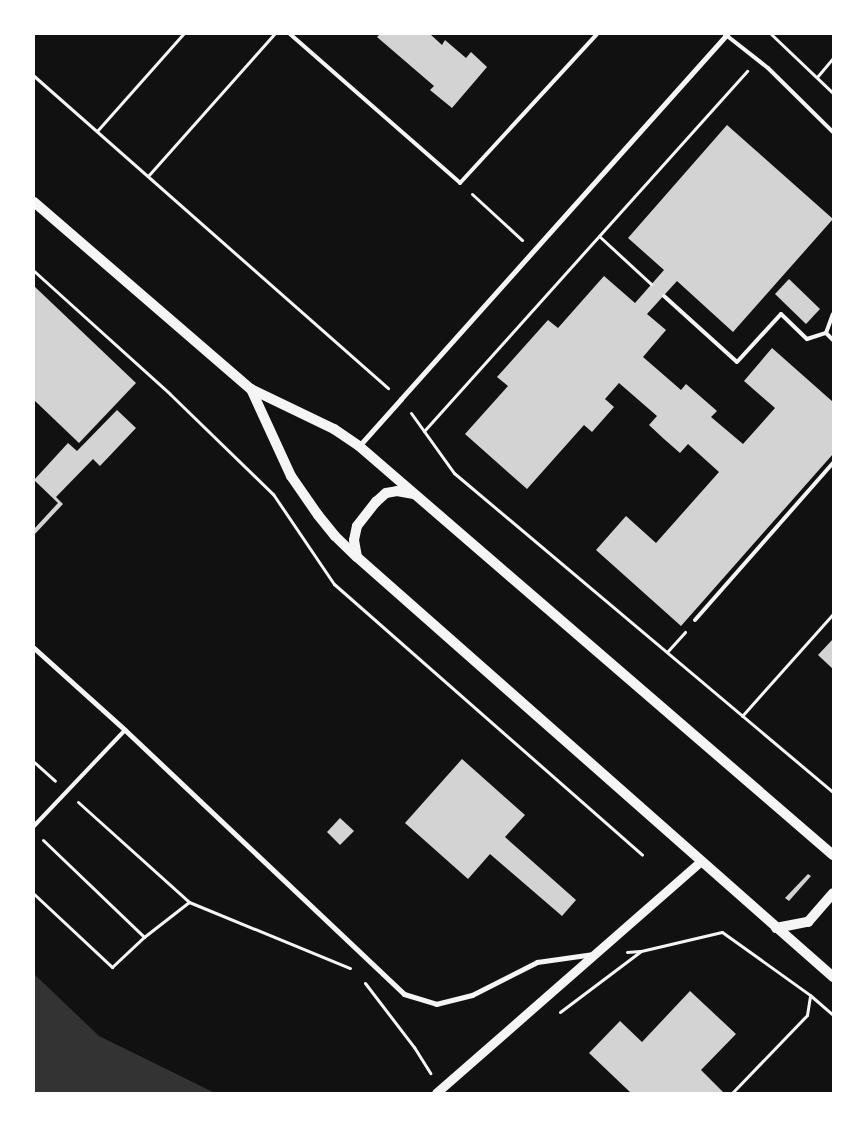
<!DOCTYPE html>
<style>
body{margin:0}
#map{position:relative;width:867px;height:1127px;overflow:hidden;background:#111;font-family:"Noto Sans",sans-serif}
div>[style]{position:absolute}
.water>*{inset:0;background:#333}
.building>*{inset:0;background:#d3d3d3}
.path>*{height:3px;margin:-1.5px;padding:0 1.5px;transform-origin:1.5px;border-radius:1.5px;background:#f5f5f5}
.service>*{height:4px;margin:-2px;padding:0 2px;transform-origin:2px;border-radius:2px;background:#f5f5f5}
.pedestrian>*{height:4.5px;margin:-2.25px;padding:0 2.25px;transform-origin:2.25px;border-radius:2.25px;background:#f5f5f5}
.minor>*{height:5px;margin:-2.5px;padding:0 2.5px;transform-origin:2.5px;border-radius:2.5px;background:#f5f5f5}
.tertiary>*{height:9px;margin:-4.5px;padding:0 4.5px;transform-origin:4.5px;border-radius:4.5px;background:#f5f5f5}
.secondary>*{height:10px;margin:-5px;padding:0 5px;transform-origin:5px;border-radius:5px;background:#f5f5f5}
span{translate:-50% -50%;white-space:nowrap;text-align:center;line-height:1.15;-webkit-text-stroke:4px #fff;paint-order:stroke}
.frame{position:absolute;inset:0;border:35px solid #fff;pointer-events:none}
</style>
<div id="map">
<div class="water">
<i style="clip-path:polygon(34px 974px,99px 1036px,215px 1093px,34px 1093px)"></i>
</div>
<div class="building">
<i style="clip-path:polygon(380px 34px,430px 34px,442px 45px,445px 40px,466px 58px,471px 52px,487px 67px,452px 108px,430px 90px,434px 86px,377px 37px)"></i>
<i style="clip-path:polygon(727px 125px,833px 219px,733px 332px,677px 281px,647px 314px,666px 330px,643px 357px,681px 390px,686px 384px,717px 411px,711px 417px,743px 444px,775px 408px,744px 381px,772px 348px,833px 402px,833px 454px,681px 626px,596px 550px,626px 516px,656px 543px,719px 472px,688px 444px,680px 453px,664px 439px,649px 425px,657px 416px,619px 383px,605px 399px,614px 407px,592px 432px,584px 425px,527px 489px,465px 434px,508px 386px,497px 377px,548px 320px,558px 328px,604px 276px,635px 303px,664px 270px,628px 238px)"></i>
<i style="clip-path:polygon(789px 279px,820px 309px,806px 324px,775px 294px)"></i>
<i style="clip-path:polygon(34px 286px,136px 383px,79px 443px,34px 400px)"></i>
<i style="clip-path:polygon(117px 410px,136px 428px,100px 466px,93px 459px,56px 497px,63px 504px,34px 535px,34px 529px,58px 503px,34px 480px,68px 443px,77px 451px)"></i>
<i style="clip-path:polygon(833px 639px,833px 669px,818px 655px)"></i>
<i style="clip-path:polygon(462px 759px,525px 815px,505px 837px,576px 900px,562px 916px,490px 854px,468px 879px,405px 823px)"></i>
<i style="clip-path:polygon(340px 818px,354px 831px,340px 845px,327px 832px)"></i>
<i style="clip-path:polygon(808px 874px,811px 876px,789px 901px,785px 898px)"></i>
<i style="clip-path:polygon(690px 991px,736px 1034px,701px 1070px,723px 1092px,722px 1093px,631px 1093px,589px 1053px,620px 1021px,642px 1042px)"></i>
</div>
<div class="path">
<i style="left:771px;top:34px;width:86px;rotate:43.6deg"></i>
<i style="left:34px;top:76px;width:472px;rotate:41.4deg"></i>
<i style="left:817px;top:77px;width:25px;rotate:-50deg"></i>
<i style="left:97px;top:131px;width:130px;rotate:-48.4deg"></i>
<i style="left:148px;top:176px;width:190px;rotate:-48.4deg"></i>
<i style="left:472px;top:194px;width:68px;rotate:42.6deg"></i>
<i style="left:599px;top:236px;width:71px;rotate:42.7deg"></i>
<i style="left:34px;top:271px;width:183px;rotate:42.1deg"></i>
<i style="left:170px;top:394px;width:144px;rotate:44.2deg"></i>
<i style="left:273px;top:494px;width:109px;rotate:55.9deg"></i>
<i style="left:334px;top:584px;width:410px;rotate:41.3deg"></i>
<i style="left:411px;top:413px;width:74px;rotate:54.4deg"></i>
<i style="left:454px;top:473px;width:495px;rotate:40.1deg"></i>
<i style="left:424px;top:431px;width:484px;rotate:-48.1deg"></i>
<i style="left:667px;top:652px;width:27px;rotate:-48deg"></i>
<i style="left:742px;top:716px;width:137px;rotate:-48.3deg"></i>
<i style="left:34px;top:762px;width:28px;rotate:42deg"></i>
<i style="left:78px;top:802px;width:149px;rotate:42deg"></i>
<i style="left:43px;top:840px;width:140px;rotate:43.8deg"></i>
<i style="left:144px;top:937px;width:57px;rotate:-37.9deg"></i>
<i style="left:189px;top:902px;width:174px;rotate:22.3deg"></i>
<i style="left:34px;top:894px;width:107px;rotate:43.1deg"></i>
<i style="left:112px;top:967px;width:44px;rotate:-43.2deg"></i>
<i style="left:627px;top:952px;width:13px;rotate:-4deg"></i>
<i style="left:365px;top:983px;width:81px;rotate:52.6deg"></i>
<i style="left:414px;top:1047px;width:31px;rotate:58deg"></i>
<i style="left:560px;top:1012px;width:101px;rotate:-37deg"></i>
<i style="left:641px;top:951px;width:83px;rotate:-13.2deg"></i>
<i style="left:722px;top:932px;width:108px;rotate:35.6deg"></i>
<i style="left:810px;top:995px;width:30px;rotate:41deg"></i>
<i style="left:732px;top:1093px;width:108px;rotate:-46.1deg"></i>
<i style="left:807px;top:1015px;width:19px;rotate:-81deg"></i>
</div>
<div class="service">
<i style="left:290px;top:34px;width:226px;rotate:41.2deg"></i>
<i style="left:460px;top:183px;width:202px;rotate:-47.4deg"></i>
<i style="left:726px;top:35px;width:53px;rotate:38.2deg"></i>
<i style="left:768px;top:68px;width:91px;rotate:44.6deg"></i>
<i style="left:664px;top:296px;width:98px;rotate:42.1deg"></i>
<i style="left:737px;top:362px;width:65px;rotate:-47.5deg"></i>
<i style="left:781px;top:314px;width:36px;rotate:44deg"></i>
<i style="left:807px;top:339px;width:20px;rotate:-18deg"></i>
<i style="left:826px;top:333px;width:20px;rotate:-70deg"></i>
<i style="left:826px;top:333px;width:10px;rotate:45deg"></i>
<i style="left:695px;top:620px;width:209px;rotate:-48.7deg"></i>
<i style="left:34px;top:826px;width:132px;rotate:-46.5deg"></i>
</div>
<div class="pedestrian">
<i style="left:401px;top:399px;width:488px;rotate:-48.2deg"></i>
</div>
<div class="minor">
<i style="left:725px;top:34px;width:2px"></i>
<i style="left:359px;top:446px;width:63px;rotate:-48.2deg"></i>
<i style="left:34px;top:648px;width:122px;rotate:42deg"></i>
<i style="left:125px;top:730px;width:384px;rotate:43.4deg"></i>
<i style="left:404px;top:994px;width:34px;rotate:17deg"></i>
<i style="left:436px;top:1004px;width:37px;rotate:-14deg"></i>
<i style="left:472px;top:995px;width:73px;rotate:-26.9deg"></i>
<i style="left:537px;top:962px;width:57px;rotate:-8.1deg"></i>
</div>
<div class="tertiary">
<i style="left:436px;top:1093px;width:352px;rotate:-41.2deg"></i>
</div>
<div class="secondary">
<i style="left:34px;top:202px;width:286px;rotate:40.8deg"></i>
<i style="left:251px;top:389px;width:92px;rotate:25.7deg"></i>
<i style="left:334px;top:429px;width:30px;rotate:34deg"></i>
<i style="left:359px;top:446px;width:626px;rotate:40.79deg"></i>
<i style="left:251px;top:389px;width:96px;rotate:65.3deg"></i>
<i style="left:291px;top:476px;width:47px;rotate:55.3deg"></i>
<i style="left:318px;top:515px;width:27px;rotate:51deg"></i>
<i style="left:335px;top:536px;width:30px;rotate:44deg"></i>
<i style="left:357px;top:557px;width:635px;rotate:41.42deg"></i>
<i style="left:357px;top:557px;width:17px;rotate:-100deg"></i>
<i style="left:354px;top:540px;width:14px;rotate:-78deg"></i>
<i style="left:357px;top:526px;width:31px;rotate:-52deg"></i>
<i style="left:376px;top:502px;width:13px;rotate:-42deg"></i>
<i style="left:386px;top:493px;width:11px;rotate:-10deg"></i>
<i style="left:397px;top:491px;width:17px;rotate:10deg"></i>
<i style="left:776px;top:928px;width:33px;rotate:-11deg"></i>
<i style="left:808px;top:922px;width:38px;rotate:-49deg"></i>
</div>
<div class="frame"></div>
</div>
